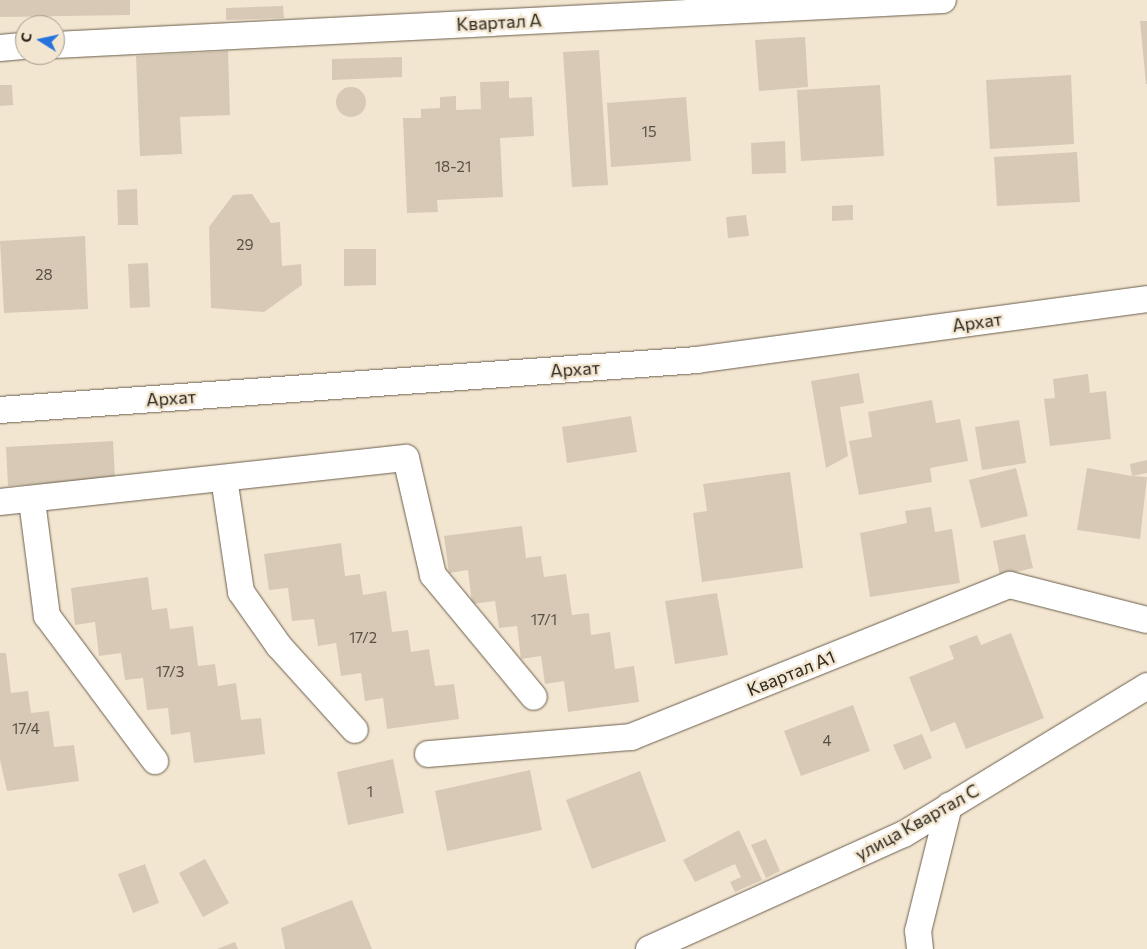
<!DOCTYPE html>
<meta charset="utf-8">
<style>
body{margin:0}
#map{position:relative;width:1147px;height:949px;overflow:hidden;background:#f3e6d1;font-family:Commissioner,sans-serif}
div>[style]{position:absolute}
.building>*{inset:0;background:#d7c9b5}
.round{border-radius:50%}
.roads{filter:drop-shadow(0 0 1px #6b5f4d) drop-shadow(0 0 1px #6b5f4d)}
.street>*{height:26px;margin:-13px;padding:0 13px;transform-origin:13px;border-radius:13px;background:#fff}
span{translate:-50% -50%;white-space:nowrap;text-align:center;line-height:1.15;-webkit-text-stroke:4.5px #f3e6d1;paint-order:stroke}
.number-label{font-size:15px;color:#585045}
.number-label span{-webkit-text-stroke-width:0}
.street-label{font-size:18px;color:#2d2820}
.north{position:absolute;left:15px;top:15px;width:50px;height:50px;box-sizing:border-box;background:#f3e6d1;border:1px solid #a49a8a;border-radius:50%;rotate:280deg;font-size:14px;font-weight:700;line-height:20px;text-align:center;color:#2d2820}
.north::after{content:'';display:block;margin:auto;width:18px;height:22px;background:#2773de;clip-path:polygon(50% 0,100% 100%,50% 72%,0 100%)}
</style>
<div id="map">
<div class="building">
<i style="clip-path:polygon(0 0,130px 0,130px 15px,0 17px)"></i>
<i style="clip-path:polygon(283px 6px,284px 18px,226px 20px,226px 8px)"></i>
<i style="clip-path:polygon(1140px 21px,1147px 21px,1147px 84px,1146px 84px)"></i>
<i style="clip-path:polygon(805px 37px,808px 87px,759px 91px,755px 40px)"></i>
<i style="clip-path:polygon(599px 50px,608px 185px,572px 187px,563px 52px)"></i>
<i style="clip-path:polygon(228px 51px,230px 115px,180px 117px,182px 154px,140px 156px,136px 56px)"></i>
<i style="clip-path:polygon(402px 57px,402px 77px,332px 80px,332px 59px)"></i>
<i style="clip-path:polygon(1071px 75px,1074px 144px,990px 149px,986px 80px)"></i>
<i style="clip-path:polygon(509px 81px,509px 98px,532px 97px,534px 136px,500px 138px,503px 197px,437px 200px,438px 212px,407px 213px,403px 118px,421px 118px,421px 109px,440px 108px,440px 97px,456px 96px,456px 110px,481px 109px,480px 82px)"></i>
<i style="clip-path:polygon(0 85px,12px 85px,13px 105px,0 106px)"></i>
<i style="clip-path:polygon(880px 85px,884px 156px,801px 161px,797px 90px)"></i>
<i class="round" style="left:336px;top:87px;width:30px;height:30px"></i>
<i style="clip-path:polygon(686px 97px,691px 161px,611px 167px,607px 103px)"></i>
<i style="clip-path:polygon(785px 141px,786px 173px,752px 174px,751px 143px)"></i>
<i style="clip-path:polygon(1077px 152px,1080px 202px,997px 206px,994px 157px)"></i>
<i style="clip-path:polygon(137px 189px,138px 225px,118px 225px,117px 190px)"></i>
<i style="clip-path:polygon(252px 194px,271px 223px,280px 222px,282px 266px,301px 264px,302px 285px,264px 312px,211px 308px,209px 227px,233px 195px)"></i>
<i style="clip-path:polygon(853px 205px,853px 220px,832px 221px,832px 206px)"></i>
<i style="clip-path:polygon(746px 215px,749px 236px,728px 238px,726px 217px)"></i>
<i style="clip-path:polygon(85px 236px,88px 309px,4px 313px,0 241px)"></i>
<i style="clip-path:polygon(344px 249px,376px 249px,376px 285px,344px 286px)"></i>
<i style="clip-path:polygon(148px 263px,150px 307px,130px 308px,128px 264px)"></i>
<i style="clip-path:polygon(859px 373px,864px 403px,840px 407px,848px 456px,826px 468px,811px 381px)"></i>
<i style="clip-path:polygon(1088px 374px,1090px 393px,1106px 391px,1111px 439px,1050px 446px,1044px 399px,1055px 398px,1053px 379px)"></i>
<i style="clip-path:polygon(932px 400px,936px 423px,960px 419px,968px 461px,930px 468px,932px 482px,859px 495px,849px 441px,872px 437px,868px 412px)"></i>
<i style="clip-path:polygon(631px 416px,637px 452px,567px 463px,562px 427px)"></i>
<i style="clip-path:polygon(1019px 420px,1026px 463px,982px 470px,975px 427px)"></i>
<i style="clip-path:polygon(113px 441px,115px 479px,8px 486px,6px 447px)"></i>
<i style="clip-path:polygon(1147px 460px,1147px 473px,1132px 476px,1147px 477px,1140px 539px,1077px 530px,1087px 468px,1132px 476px,1130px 464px)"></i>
<i style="clip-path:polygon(1016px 468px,1028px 516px,981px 528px,969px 480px)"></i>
<i style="clip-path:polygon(790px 472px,803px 568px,702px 582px,693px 513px,707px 511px,703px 484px)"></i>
<i style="clip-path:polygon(931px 507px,935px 532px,952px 529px,960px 583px,870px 597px,860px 533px,907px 523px,905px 511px)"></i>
<i style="clip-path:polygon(522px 526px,526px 558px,541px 556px,544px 577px,566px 574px,572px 615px,589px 613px,591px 635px,610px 632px,615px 669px,634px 666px,639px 702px,568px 712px,564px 681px,545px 684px,541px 656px,521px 659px,517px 626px,499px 628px,495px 601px,472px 604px,468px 570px,449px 573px,444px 536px)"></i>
<i style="clip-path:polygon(1025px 534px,1033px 568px,1000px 576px,993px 541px)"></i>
<i style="clip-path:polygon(341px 543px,345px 576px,360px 574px,363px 595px,386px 591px,392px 632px,408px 630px,411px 652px,429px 649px,435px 686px,454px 684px,459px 719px,387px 729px,383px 698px,365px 701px,361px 673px,341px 676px,336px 643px,318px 646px,314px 619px,292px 621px,288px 588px,269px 590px,264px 554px)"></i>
<i style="clip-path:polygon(148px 577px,152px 610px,167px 608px,170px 629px,193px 626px,198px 666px,215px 664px,218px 686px,236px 683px,241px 720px,261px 718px,265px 754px,194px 763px,190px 732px,171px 735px,168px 708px,147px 710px,143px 678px,125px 680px,121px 653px,99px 656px,95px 622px,75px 625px,71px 588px)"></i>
<i style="clip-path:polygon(717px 593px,728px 655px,675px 664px,665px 601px)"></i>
<i style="clip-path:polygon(1011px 633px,1044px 718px,966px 749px,955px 722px,931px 732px,909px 677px,954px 659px,949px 646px,977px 635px,981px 645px)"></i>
<i style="clip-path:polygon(0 653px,6px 653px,11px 693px,28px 691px,31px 713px,49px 711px,54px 747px,74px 745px,79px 781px,7px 791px,0 760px)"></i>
<i style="clip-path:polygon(853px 705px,870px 751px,801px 776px,784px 731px)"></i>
<i style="clip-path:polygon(922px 734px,932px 758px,904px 770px,893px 745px)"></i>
<i style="clip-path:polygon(393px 759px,404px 813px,348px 825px,337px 772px)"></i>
<i style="clip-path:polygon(530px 770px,542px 830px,447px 851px,435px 791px)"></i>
<i style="clip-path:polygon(640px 771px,666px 841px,592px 869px,566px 800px)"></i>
<i style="clip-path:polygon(739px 830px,762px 880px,735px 892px,730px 882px,741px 877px,735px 864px,695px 882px,683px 860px)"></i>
<i style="clip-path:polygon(766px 839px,780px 871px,766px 878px,751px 845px)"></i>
<i style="clip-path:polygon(205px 859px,229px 903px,203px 917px,179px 873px)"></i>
<i style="clip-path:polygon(145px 864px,159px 903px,133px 913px,118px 874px)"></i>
<i style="clip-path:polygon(352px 900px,372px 949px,285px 949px,281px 928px)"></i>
<i style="clip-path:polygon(235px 942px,238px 949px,217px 949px)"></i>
</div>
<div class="roads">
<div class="street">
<i style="left:55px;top:45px;width:889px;rotate:-2.9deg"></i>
<i style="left:0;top:48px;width:25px;rotate:-5deg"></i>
<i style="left:0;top:410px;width:699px;rotate:-4.1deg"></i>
<i style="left:697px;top:360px;width:454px;rotate:-7.7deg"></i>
<i style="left:224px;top:478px;width:115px;rotate:81.5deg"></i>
<i style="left:241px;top:592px;width:66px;rotate:54.9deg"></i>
<i style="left:279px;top:646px;width:113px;rotate:47.9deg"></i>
<i style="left:32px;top:501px;width:116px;rotate:82.6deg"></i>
<i style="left:47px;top:616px;width:181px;rotate:53.3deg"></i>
<i style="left:0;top:502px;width:408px;rotate:-6.2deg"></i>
<i style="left:406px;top:458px;width:120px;rotate:77deg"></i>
<i style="left:433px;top:575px;width:158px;rotate:50.4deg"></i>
<i style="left:428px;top:754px;width:204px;rotate:-4.8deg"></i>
<i style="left:631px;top:737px;width:408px;rotate:-21.9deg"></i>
<i style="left:1010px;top:585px;width:141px;rotate:14.3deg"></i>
<i style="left:649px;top:949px;width:280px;rotate:-24.3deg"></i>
<i style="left:904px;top:834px;width:285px;rotate:-31.3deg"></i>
<i style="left:920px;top:949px;width:18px;rotate:-96deg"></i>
<i style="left:918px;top:931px;width:129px;rotate:-76.1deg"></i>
</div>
</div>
<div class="number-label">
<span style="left:649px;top:132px">15</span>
<span style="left:453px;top:167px">18-21</span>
<span style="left:245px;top:245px">29</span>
<span style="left:44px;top:275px">28</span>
<span style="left:544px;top:620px">17/1</span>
<span style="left:363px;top:638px">17/2</span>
<span style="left:170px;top:672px">17/3</span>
<span style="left:26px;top:729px">17/4</span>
<span style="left:827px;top:741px">4</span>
<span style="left:370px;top:792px">1</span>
</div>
<div class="street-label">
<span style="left:499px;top:22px;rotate:-3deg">Квартал А</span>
<span style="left:977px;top:322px;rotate:-8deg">Архат</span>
<span style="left:575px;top:369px;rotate:-4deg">Архат</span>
<span style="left:171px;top:398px;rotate:-4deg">Архат</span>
<span style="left:791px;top:673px;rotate:-22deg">Квартал А1</span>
<span style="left:917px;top:822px;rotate:-29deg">улица Квартал С</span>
</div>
<div class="north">С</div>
</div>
